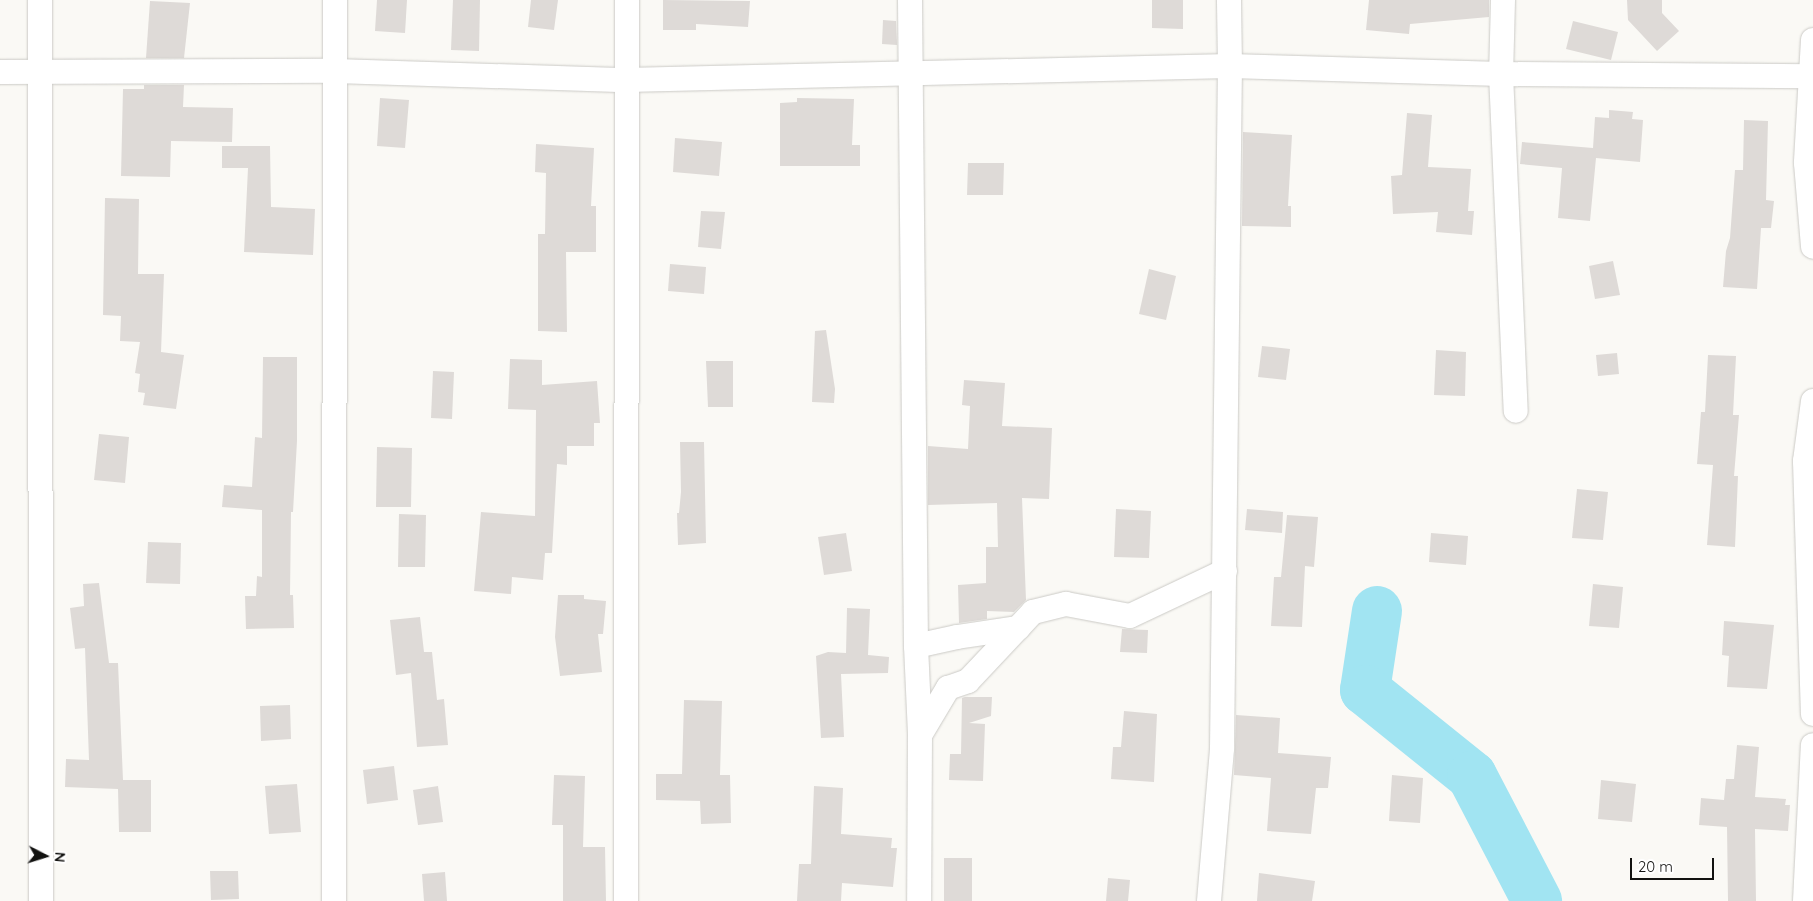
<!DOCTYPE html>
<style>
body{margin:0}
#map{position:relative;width:1813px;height:901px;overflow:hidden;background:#faf9f5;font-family:Quicksand,sans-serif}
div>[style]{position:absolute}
.river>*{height:50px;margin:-25px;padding:0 25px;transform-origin:25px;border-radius:25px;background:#a1e4f2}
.building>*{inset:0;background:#dedad7}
.roads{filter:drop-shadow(0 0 1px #cbcac6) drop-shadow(0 0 1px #cbcac6)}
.street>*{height:24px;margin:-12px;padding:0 12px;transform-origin:12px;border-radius:12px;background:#fff}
span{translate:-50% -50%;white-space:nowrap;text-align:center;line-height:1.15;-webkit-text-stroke:4.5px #fff;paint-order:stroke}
.north{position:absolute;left:20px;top:831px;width:50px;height:50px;-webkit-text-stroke:4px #fff;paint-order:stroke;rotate:95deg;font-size:14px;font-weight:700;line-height:20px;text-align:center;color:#121210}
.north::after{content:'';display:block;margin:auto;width:18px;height:22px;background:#121210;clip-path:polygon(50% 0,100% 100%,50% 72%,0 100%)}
.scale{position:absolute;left:1630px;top:858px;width:84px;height:22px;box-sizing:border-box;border:2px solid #121210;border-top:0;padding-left:6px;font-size:15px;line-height:18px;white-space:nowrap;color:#121210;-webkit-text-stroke:4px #fff;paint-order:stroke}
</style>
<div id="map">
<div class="river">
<i style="left:1377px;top:611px;width:80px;rotate:98.6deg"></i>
<i style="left:1365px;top:690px;width:137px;rotate:38.8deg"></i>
<i style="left:1472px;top:776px;width:141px;rotate:62.5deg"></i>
</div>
<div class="building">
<i style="clip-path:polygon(377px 0,407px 0,405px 33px,375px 31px)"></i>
<i style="clip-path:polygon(453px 0,480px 0,479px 51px,451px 50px)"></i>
<i style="clip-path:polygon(531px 0,558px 0,554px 30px,528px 27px)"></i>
<i style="clip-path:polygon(663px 0,750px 1px,748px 27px,696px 24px,696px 30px,663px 30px)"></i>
<i style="clip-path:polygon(1152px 0,1183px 0,1183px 29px,1152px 28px)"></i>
<i style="clip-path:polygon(1369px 0,1489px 0,1489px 17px,1410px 24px,1409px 34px,1366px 30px)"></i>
<i style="clip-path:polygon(1627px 0,1662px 0,1662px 13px,1679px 31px,1657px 51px,1628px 20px)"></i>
<i style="clip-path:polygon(150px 1px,190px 3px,184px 58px,146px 58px)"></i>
<i style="clip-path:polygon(883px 20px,896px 21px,897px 45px,882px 44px)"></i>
<i style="clip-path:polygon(1573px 21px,1618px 32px,1611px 60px,1566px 49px)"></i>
<i style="clip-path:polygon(144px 85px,184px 85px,183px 107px,233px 108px,232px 142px,171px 141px,170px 177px,121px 176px,123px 89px,144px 89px)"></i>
<i style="clip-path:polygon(380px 98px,409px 100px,405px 148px,377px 146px)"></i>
<i style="clip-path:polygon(797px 98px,854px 99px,852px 145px,860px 145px,860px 166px,780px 166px,780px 103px,797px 102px)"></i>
<i style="clip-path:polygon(1609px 110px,1633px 112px,1632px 119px,1643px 120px,1640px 162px,1596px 158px,1590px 221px,1558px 218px,1562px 168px,1520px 164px,1522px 142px,1593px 148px,1595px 117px,1609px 118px)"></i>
<i style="clip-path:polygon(1407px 113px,1432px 115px,1428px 167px,1471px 169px,1468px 211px,1474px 211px,1472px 235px,1436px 232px,1438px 212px,1393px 214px,1391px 176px,1402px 175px)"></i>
<i style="clip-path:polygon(1744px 120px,1768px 121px,1766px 200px,1774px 201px,1771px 228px,1761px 228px,1757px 289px,1723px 287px,1726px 251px,1730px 238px,1735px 170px,1743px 170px)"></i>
<i style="clip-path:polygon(1243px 132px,1292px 135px,1288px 206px,1291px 206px,1291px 227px,1242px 226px)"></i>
<i style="clip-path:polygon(675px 138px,722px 142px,719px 176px,673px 172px)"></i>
<i style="clip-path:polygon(536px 144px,594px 148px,591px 206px,596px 206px,596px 252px,566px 252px,567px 332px,538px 331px,538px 234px,545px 234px,546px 173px,535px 172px)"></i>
<i style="clip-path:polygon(222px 146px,270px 146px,271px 207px,315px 209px,313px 255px,244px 252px,248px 168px,222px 168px)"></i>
<i style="clip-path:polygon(968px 163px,1004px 163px,1003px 195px,967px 195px)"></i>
<i style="clip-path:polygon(105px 198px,139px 199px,138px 274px,164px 274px,161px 352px,184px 355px,176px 409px,143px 405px,145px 393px,138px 392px,140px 374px,135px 373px,140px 342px,120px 341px,121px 316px,103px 315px)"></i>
<i style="clip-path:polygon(701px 211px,725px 212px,721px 249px,698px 247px)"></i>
<i style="clip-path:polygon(1613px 261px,1620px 295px,1595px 299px,1589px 266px)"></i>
<i style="clip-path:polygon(670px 264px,706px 267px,704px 294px,668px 291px)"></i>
<i style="clip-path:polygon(1149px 269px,1176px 276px,1166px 320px,1139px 314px)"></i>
<i style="clip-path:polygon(826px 330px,835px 389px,834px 403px,812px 402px,815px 331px)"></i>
<i style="clip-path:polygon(1262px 346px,1290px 349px,1286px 380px,1258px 377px)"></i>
<i style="clip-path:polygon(1436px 350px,1466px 352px,1465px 396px,1434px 395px)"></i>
<i style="clip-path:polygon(1617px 353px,1619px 374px,1598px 376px,1596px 355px)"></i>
<i style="clip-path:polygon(1708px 355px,1736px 356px,1733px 415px,1739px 415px,1734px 476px,1738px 476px,1735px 547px,1707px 545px,1713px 465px,1697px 464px,1701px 412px,1705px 412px)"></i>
<i style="clip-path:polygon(263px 357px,297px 357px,297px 441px,293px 512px,291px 512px,290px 595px,293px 595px,294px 628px,246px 629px,245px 596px,256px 596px,257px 576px,262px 577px,262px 510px,222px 507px,224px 485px,252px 487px,255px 437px,262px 438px)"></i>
<i style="clip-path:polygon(510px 359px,542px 360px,542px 385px,597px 381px,600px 423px,594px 423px,594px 446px,567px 446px,567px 465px,557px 464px,552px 553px,545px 553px,543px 580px,512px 577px,511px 594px,474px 591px,481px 512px,535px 516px,536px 410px,508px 409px)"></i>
<i style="clip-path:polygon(706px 361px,733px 361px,733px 407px,708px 407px)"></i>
<i style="clip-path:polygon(433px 371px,454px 372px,452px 419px,431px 418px)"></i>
<i style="clip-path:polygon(964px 380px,1005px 383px,1002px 426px,1052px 428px,1049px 499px,1022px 498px,1026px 600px,1014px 612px,987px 611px,987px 619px,959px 623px,958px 585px,986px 583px,986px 547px,998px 547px,997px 503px,928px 505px,928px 446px,968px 449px,970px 406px,962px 405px)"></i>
<i style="clip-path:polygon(99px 434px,129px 437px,125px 483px,94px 480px)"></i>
<i style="clip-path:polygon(680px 442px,704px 442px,706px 543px,678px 545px,677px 513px,679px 513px,681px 492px)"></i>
<i style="clip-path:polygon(377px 447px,412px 448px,411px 507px,376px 507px)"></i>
<i style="clip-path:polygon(1577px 489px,1608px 492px,1603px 540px,1572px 538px)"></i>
<i style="clip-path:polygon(1116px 509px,1151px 511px,1149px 558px,1114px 557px)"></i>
<i style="clip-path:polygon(1247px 509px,1283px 512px,1282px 533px,1245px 530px)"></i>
<i style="clip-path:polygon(399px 514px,426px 515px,425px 567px,398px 567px)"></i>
<i style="clip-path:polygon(1287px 515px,1318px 517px,1314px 567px,1305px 566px,1302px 627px,1271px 626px,1274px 577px,1281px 577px)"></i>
<i style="clip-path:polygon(846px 533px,852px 571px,824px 575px,818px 537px)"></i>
<i style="clip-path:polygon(1431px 533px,1468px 536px,1466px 565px,1429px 562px)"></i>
<i style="clip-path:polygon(148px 542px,181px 543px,180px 584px,146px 583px)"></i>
<i style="clip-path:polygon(99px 583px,109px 663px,118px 663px,123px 780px,151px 780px,151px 832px,119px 832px,118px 789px,65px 787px,66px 759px,89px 760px,85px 648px,75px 649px,70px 608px,84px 606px,83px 584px)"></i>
<i style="clip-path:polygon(1593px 584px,1623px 587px,1619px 628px,1589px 626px)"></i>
<i style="clip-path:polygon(558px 595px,584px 595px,584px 599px,606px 601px,603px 634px,598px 634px,602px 672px,560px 676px,555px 637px)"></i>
<i style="clip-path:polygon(847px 608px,870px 609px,868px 655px,889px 657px,888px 673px,841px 674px,844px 737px,821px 738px,816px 656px,828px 652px,846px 653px)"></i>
<i style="clip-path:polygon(420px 617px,424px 652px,432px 652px,437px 700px,444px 699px,448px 745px,417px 747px,411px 673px,396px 675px,390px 620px)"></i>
<i style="clip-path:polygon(1724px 621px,1774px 625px,1767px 689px,1727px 687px,1729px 656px,1722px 655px)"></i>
<i style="clip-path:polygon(1122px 629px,1148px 630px,1147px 653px,1120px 652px)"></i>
<i style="clip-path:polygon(965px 697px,992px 697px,991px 716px,969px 723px,985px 724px,983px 781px,949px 780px,950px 754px,961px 754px,962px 698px)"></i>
<i style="clip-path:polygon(684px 700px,722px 701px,720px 775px,730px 775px,731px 823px,701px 824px,700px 801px,656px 800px,656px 774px,682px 774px)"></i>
<i style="clip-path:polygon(290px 705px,291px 739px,261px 741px,260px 706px)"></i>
<i style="clip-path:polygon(1124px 711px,1157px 714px,1154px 782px,1111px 779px,1113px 747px,1121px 747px)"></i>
<i style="clip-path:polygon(1236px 715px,1280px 718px,1278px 753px,1331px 757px,1328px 788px,1316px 788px,1311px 834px,1267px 831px,1271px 778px,1234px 775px)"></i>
<i style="clip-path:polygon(1737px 745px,1759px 747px,1755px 797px,1786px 799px,1785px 805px,1790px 805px,1788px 831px,1755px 829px,1756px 901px,1728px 901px,1727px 827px,1699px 825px,1701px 798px,1724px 800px,1726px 779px,1734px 779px)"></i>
<i style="clip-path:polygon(394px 766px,398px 800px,367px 804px,363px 770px)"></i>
<i style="clip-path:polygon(554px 775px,585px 776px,583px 847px,605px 847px,606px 901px,563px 901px,563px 825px,552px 825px)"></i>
<i style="clip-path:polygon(1392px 775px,1423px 778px,1420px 823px,1389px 821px)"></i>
<i style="clip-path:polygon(1601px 780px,1636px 784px,1632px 822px,1598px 819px)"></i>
<i style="clip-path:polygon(297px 784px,301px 832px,269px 834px,265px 786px)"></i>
<i style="clip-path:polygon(438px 786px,443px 822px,418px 825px,413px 790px)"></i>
<i style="clip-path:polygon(814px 786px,843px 788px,841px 834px,892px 838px,891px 848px,897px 848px,893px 887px,842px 883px,841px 901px,797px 901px,799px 864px,811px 864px)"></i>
<i style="clip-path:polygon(944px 858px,972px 858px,972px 901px,944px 901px)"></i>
<i style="clip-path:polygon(210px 871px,238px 871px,239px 899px,211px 900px)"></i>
<i style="clip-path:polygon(445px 872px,447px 901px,424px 901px,422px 874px)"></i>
<i style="clip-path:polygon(1259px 873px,1315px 881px,1312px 901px,1257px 901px)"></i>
<i style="clip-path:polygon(1108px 878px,1130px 880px,1128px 901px,1106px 901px)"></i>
</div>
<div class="roads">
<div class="street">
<i style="left:40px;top:0;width:901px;rotate:89.94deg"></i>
<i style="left:910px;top:0;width:646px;rotate:89.47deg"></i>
<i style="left:916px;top:646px;width:89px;rotate:87.4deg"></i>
<i style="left:920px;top:735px;width:166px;rotate:90.3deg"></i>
<i style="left:1503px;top:0;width:74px;rotate:91.5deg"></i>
<i style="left:1501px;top:74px;width:337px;rotate:87.5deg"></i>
<i style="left:1813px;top:40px;width:123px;rotate:93.3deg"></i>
<i style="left:1806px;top:163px;width:84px;rotate:85.2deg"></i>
<i style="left:0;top:72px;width:335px;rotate:-0.2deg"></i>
<i style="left:335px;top:71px;width:291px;rotate:1.8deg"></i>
<i style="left:626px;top:80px;width:604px;rotate:-1.33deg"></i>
<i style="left:1230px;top:66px;width:271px;rotate:1.7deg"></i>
<i style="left:1501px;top:74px;width:312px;rotate:0.4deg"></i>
<i style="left:1813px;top:401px;width:61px;rotate:97.6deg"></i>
<i style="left:1805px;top:461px;width:253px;rotate:88.2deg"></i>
<i style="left:916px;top:646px;width:42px;rotate:-12.4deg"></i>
<i style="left:957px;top:637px;width:62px;rotate:-8.4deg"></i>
<i style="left:1018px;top:628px;width:22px;rotate:-47deg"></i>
<i style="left:1033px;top:612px;width:34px;rotate:-14deg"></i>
<i style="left:1066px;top:604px;width:65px;rotate:10.6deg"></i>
<i style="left:1130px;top:616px;width:105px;rotate:-25.3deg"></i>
<i style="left:920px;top:735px;width:55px;rotate:-59.2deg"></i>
<i style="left:948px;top:688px;width:21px;rotate:-19deg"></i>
<i style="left:968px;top:681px;width:73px;rotate:-46.7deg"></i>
<i style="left:334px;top:901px;width:901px;rotate:-89.94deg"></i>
<i style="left:626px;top:901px;width:901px;rotate:-89.94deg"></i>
<i style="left:1209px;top:901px;width:154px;rotate:-85.1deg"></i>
<i style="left:1222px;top:748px;width:682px;rotate:-89.33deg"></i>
<i style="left:1230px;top:66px;width:66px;rotate:-90.9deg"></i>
<i style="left:1805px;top:901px;width:156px;rotate:-87.1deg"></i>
</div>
</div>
<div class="north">N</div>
<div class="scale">20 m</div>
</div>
